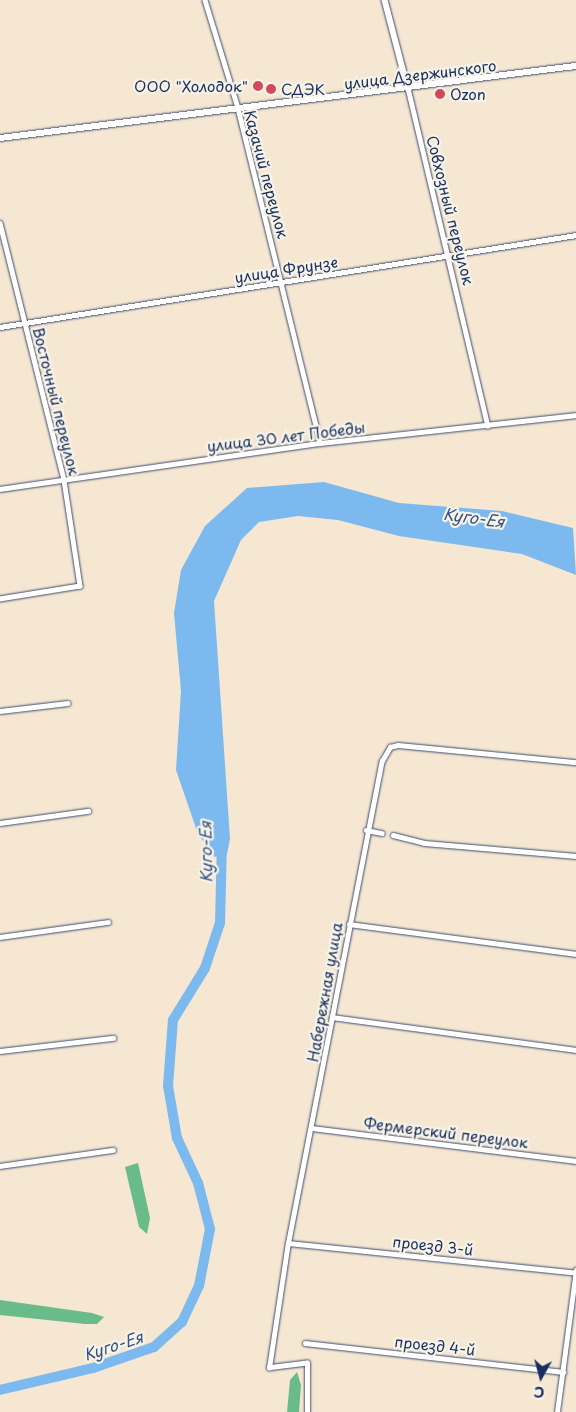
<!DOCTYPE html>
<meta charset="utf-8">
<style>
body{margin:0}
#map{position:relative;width:576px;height:1412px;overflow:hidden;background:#f5e7d2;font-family:"Playpen Sans",sans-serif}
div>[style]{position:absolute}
.forest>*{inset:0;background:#69bc8a}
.water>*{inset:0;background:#7bb9ee}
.river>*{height:10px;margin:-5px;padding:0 5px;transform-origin:5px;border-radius:5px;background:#7bb9ee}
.roads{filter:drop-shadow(0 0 1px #3c4b6f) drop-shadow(0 0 1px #3c4b6f)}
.minor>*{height:4.5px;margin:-2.25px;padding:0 2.25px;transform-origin:2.25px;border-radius:2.25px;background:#fff}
.tertiary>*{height:5.5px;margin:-2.75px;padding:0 2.75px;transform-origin:2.75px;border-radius:2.75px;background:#fff}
.dots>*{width:14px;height:14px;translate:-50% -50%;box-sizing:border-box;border:2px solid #f7f3e8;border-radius:50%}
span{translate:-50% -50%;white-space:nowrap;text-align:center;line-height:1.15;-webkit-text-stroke:4.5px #f7f3e8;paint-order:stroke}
.street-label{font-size:15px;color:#1b2f5e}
.poi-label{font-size:15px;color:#1b2f5e}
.right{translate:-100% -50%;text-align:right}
.left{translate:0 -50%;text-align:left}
.water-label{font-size:16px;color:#335282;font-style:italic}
.north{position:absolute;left:516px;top:1352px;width:50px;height:50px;-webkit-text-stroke:4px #f7f3e8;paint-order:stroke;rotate:187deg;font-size:14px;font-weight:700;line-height:20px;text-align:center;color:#1b2f5e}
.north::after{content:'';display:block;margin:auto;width:18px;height:22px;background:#1b2f5e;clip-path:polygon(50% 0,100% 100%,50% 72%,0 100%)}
</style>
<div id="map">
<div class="forest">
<i style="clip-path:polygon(138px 1163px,150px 1218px,147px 1234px,139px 1227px,125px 1167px)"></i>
<i style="clip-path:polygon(0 1300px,92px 1313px,104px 1317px,97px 1324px,85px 1324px,0 1315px)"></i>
<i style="clip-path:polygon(297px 1372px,301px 1385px,299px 1412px,287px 1412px,290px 1380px)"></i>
</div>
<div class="water">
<i style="clip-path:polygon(324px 482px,399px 503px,502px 511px,573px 528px,576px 575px,522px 554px,399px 536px,338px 520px,298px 516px,259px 522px,241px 540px,214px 601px,230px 839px,227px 854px,215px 857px,198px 834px,176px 770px,181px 691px,174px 613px,181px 570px,205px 526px,247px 488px)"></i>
</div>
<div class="river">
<i style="left:0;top:1390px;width:96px;rotate:-13.3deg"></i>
<i style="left:93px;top:1368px;width:65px;rotate:-19deg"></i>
<i style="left:154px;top:1347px;width:38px;rotate:-42deg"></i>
<i style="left:182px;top:1322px;width:40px;rotate:-65deg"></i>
<i style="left:199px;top:1286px;width:58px;rotate:-79.1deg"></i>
<i style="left:210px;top:1229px;width:48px;rotate:-104.6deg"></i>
<i style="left:198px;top:1183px;width:50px;rotate:-115deg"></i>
<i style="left:177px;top:1138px;width:53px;rotate:-99.8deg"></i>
<i style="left:168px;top:1086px;width:66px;rotate:-85.7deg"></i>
<i style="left:173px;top:1020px;width:61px;rotate:-58.4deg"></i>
<i style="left:205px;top:968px;width:47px;rotate:-71.6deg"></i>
<i style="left:220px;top:923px;width:81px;rotate:-88.6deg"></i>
</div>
<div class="roads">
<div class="minor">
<i style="left:205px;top:0;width:113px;rotate:73deg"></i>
<i style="left:238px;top:108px;width:345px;rotate:76.2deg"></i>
<i style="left:408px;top:88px;width:347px;rotate:76.7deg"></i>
<i style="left:0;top:223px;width:265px;rotate:76deg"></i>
<i style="left:64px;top:480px;width:107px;rotate:81.4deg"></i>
<i style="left:80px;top:586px;width:81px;rotate:170.8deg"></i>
<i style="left:0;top:327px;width:583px;rotate:-9.07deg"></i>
<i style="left:0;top:489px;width:323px;rotate:-8.2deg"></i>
<i style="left:320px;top:443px;width:258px;rotate:-6.2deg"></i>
<i style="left:0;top:711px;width:68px;rotate:-6.7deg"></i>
<i style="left:0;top:823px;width:89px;rotate:-7.8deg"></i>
<i style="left:366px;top:830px;width:16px;rotate:11deg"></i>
<i style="left:393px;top:835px;width:32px;rotate:14deg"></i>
<i style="left:424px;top:843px;width:153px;rotate:4.9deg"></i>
<i style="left:349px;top:924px;width:229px;rotate:7.5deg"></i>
<i style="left:0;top:937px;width:109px;rotate:-7.9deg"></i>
<i style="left:332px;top:1017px;width:246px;rotate:7.7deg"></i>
<i style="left:0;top:1051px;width:114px;rotate:-6.6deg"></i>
<i style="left:312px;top:1128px;width:266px;rotate:7.1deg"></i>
<i style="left:0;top:1166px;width:114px;rotate:-8.1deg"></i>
<i style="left:288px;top:1243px;width:290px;rotate:5.9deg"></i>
<i style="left:305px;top:1343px;width:260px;rotate:6.4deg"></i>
<i style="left:307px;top:1412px;width:49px;rotate:-90deg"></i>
<i style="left:307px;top:1363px;width:38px;rotate:173deg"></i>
<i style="left:269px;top:1368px;width:126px;rotate:-81.4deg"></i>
<i style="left:288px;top:1243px;width:491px;rotate:-79deg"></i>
<i style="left:382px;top:761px;width:16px;rotate:-60deg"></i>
<i style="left:390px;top:747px;width:8px;rotate:-14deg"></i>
<i style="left:398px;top:745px;width:179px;rotate:5.5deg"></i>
<i style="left:557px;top:1412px;width:143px;rotate:-82.4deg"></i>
</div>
<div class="tertiary">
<i style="left:385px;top:0;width:91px;rotate:75.4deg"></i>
<i style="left:0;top:138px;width:580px;rotate:-7.13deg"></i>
</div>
</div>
<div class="dots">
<i style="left:258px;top:86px;background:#d1495b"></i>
<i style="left:271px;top:89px;background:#d1495b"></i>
<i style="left:440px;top:94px;background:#d1495b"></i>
</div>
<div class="street-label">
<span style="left:420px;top:74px;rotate:-7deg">улица Дзержинского</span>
<span style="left:267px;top:174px;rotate:75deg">Казачий переулок</span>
<span style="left:451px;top:210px;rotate:76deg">Совхозный переулок</span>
<span style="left:286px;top:269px;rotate:-9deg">улица Фрунзе</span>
<span style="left:57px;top:401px;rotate:76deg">Восточный переулок</span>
<span style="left:286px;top:436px;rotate:-7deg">улица 30 лет Победы</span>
<span style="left:324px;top:992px;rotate:-80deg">Набережная улица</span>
<span style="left:446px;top:1132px;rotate:7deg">Фермерский переулок</span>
<span style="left:433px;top:1245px;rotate:6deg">проезд 3-й</span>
<span style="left:435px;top:1345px;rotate:6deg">проезд 4-й</span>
</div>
<div class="poi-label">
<span class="right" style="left:248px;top:86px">ООО "Холодок"</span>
<span class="left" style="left:281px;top:89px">СДЭК</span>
<span class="left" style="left:450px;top:94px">Ozon</span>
</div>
<div class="water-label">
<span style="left:474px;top:517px;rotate:8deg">Куго-Ея</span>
<span style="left:205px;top:852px;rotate:-91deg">Куго-Ея</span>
<span style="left:113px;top:1345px;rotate:-18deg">Куго-Ея</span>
</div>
<div class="north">С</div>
</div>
